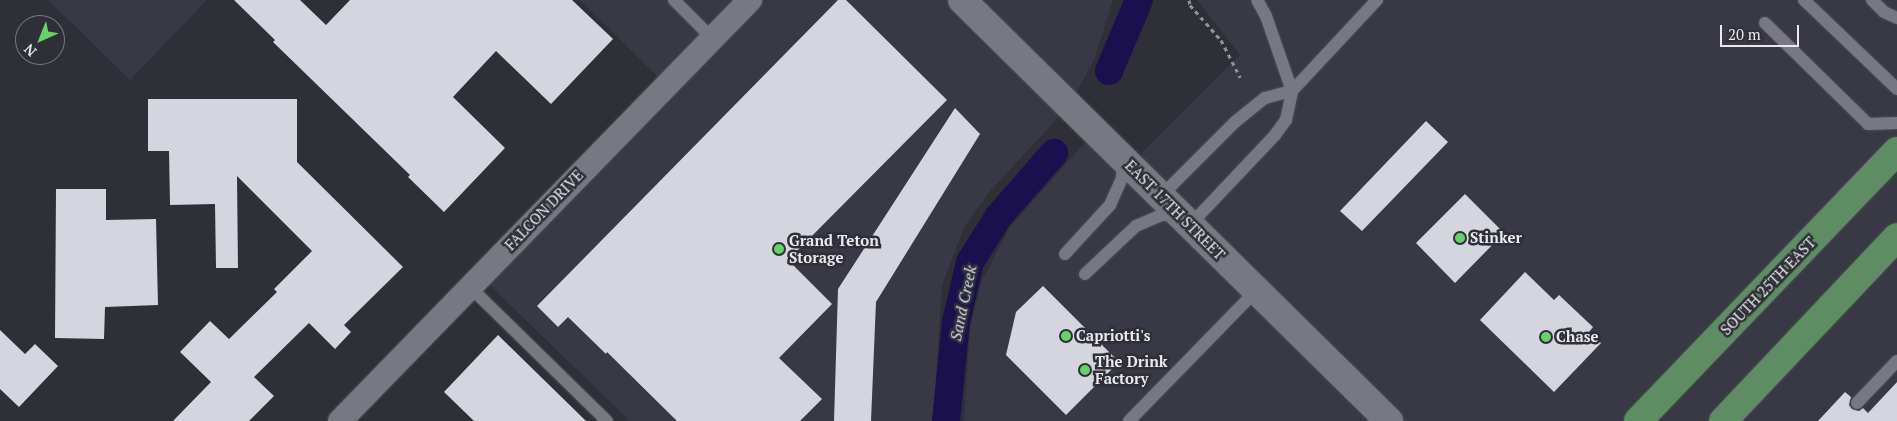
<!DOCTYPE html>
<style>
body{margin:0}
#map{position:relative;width:1897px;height:421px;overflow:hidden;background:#2e2f37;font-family:"PT Serif",serif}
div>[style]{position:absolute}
.built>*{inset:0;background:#383945}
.canal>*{height:28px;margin:-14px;padding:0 14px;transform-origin:14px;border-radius:14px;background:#1a104d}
.building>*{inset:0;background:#d4d5df}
.path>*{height:3px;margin-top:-1.5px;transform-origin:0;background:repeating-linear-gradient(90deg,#929299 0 4px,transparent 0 8px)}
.roads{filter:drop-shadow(0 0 1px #4d4d54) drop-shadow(0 0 1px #4d4d54)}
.service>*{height:12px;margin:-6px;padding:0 6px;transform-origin:6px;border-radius:6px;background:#777881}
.minor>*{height:24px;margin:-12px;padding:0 12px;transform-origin:12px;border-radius:12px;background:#777881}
.secondary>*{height:28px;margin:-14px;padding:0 14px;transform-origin:14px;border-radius:14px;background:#777881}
.primary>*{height:28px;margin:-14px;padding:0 14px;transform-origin:14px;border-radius:14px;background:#5e8c63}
.dots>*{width:14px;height:14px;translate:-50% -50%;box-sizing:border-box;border:2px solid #2e2f37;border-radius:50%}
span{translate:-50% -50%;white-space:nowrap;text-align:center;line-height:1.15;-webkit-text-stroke:5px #2e2f37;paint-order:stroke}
.street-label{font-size:15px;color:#e8e8ee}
.poi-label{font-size:15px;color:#e8e8ee;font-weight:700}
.left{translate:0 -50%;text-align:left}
.water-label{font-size:16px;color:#d9daee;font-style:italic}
.north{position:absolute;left:15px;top:15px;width:50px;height:50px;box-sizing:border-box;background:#2e2f37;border:1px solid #787980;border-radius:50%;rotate:224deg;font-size:14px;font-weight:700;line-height:20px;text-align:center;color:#e8e8ee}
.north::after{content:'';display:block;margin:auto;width:18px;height:22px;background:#64d468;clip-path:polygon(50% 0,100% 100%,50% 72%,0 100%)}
.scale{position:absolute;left:1720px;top:25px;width:79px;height:22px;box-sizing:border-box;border:2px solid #e8e8ee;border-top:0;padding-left:6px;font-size:15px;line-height:18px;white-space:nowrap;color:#e8e8ee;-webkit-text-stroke:4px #2e2f37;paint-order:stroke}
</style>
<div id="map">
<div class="built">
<i style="clip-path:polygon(48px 0,207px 0,130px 80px)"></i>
<i style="clip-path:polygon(580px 0,1113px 0,1094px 60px,1069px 106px,991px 190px,964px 227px,942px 286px,933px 421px,630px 421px,480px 276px,667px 86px)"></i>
<i style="clip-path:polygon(1197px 0,1897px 0,1897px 421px,964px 421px,970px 327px,982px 280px,1010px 227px,1095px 131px,1130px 165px,1240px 55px)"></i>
</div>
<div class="canal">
<i style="left:1109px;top:71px;width:77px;rotate:-67.1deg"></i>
<i style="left:946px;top:421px;width:100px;rotate:-84.2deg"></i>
<i style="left:956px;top:322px;width:62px;rotate:-76.9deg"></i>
<i style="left:970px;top:262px;width:54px;rotate:-57.8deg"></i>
<i style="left:999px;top:216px;width:84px;rotate:-48.9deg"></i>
</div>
<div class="building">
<i style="clip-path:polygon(234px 0,300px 0,326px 25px,350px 0,572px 0,613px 39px,551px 104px,496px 51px,453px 97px,505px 148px,444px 212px,408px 177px,410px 175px,273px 42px,275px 40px)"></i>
<i style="clip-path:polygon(838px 0,846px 0,947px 100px,788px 260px,832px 304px,779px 358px,822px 399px,800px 421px,677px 421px,607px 352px,606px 354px,568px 317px,558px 327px,537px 306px)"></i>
<i style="clip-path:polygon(148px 99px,297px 99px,297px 162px,403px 267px,344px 325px,351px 332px,335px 349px,309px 323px,254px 377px,274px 396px,249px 421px,173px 421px,211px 382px,180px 352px,210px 321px,229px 339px,277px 292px,274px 289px,312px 251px,237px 176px,238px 268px,216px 268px,215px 204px,170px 205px,169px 151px,148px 151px)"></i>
<i style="clip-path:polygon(955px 108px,980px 134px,876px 302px,871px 421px,834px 421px,838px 289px)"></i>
<i style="clip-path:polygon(1426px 121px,1448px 142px,1362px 231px,1340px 211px)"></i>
<i style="clip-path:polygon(56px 189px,106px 189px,106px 220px,156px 219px,158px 305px,105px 307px,104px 339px,55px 338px)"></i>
<i style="clip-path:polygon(1465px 194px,1504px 233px,1455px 283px,1416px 243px)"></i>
<i style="clip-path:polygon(1525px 272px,1554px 300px,1559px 295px,1593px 327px,1589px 332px,1601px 343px,1554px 392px,1480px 320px)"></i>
<i style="clip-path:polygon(1043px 286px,1119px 362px,1066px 415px,1006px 355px,1016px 312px)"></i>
<i style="clip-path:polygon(0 330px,25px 354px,35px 344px,58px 366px,19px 407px,0 389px)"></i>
<i style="clip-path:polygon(498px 335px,586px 421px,474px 421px,444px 392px)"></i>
<i style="clip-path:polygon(1897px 382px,1897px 421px,1818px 421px,1845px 392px,1851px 397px,1849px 405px,1852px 409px,1859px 411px,1863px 408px,1868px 413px)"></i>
</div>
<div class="path">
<i style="left:1189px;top:0;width:5px;rotate:79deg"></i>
<i style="left:1190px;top:5px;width:47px;rotate:48.5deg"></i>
<i style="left:1221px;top:40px;width:42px;rotate:62.8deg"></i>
</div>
<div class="roads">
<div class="service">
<i style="left:674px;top:0;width:54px;rotate:45deg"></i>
<i style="left:1804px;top:0;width:129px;rotate:43.7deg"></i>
<i style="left:1872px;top:0;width:17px;rotate:45deg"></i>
<i style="left:1884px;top:12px;width:14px;rotate:25deg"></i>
<i style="left:1765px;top:23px;width:144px;rotate:44.4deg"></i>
<i style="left:1868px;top:124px;width:29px;rotate:-2deg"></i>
<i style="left:1161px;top:196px;width:105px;rotate:-45deg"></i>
<i style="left:1235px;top:122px;width:38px;rotate:-39deg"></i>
<i style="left:1265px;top:98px;width:28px;rotate:-15deg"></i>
<i style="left:1292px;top:91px;width:125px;rotate:-47deg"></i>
<i style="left:1190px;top:225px;width:124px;rotate:-46.6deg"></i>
<i style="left:1275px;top:135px;width:19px;rotate:-54deg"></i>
<i style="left:1286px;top:120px;width:30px;rotate:-78deg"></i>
<i style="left:1292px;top:91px;width:79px;rotate:-109.1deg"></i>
<i style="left:1266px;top:16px;width:18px;rotate:-119deg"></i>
<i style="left:1065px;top:254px;width:67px;rotate:-47.4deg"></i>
<i style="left:1110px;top:205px;width:30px;rotate:-66deg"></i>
<i style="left:1122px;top:178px;width:17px;rotate:-87deg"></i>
<i style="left:1085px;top:274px;width:70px;rotate:-43.3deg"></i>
<i style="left:1136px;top:226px;width:28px;rotate:-23deg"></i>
<i style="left:1162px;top:215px;width:14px;rotate:-4deg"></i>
<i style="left:469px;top:286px;width:193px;rotate:44.4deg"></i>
<i style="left:1857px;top:403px;width:58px;rotate:-46.4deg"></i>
<i style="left:1129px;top:421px;width:183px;rotate:-45.7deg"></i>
</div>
<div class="minor">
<i style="left:340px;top:421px;width:588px;rotate:-45.76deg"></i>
</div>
<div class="secondary">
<i style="left:962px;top:0;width:600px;rotate:44.59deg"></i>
</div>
<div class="primary">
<i style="left:1638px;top:421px;width:374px;rotate:-46.2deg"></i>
<i style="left:1723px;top:421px;width:253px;rotate:-46.6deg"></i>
</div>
</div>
<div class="dots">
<i style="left:1460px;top:238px;background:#64d468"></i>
<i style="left:779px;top:249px;background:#64d468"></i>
<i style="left:1066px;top:336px;background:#64d468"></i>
<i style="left:1546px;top:337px;background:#64d468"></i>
<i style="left:1085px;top:370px;background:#64d468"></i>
</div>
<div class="street-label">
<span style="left:544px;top:210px;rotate:-46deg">FALCON DRIVE</span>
<span style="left:1175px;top:210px;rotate:45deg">EAST 17TH STREET</span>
<span style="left:1768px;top:286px;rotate:-46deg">SOUTH 25TH EAST</span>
</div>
<div class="poi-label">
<span class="left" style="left:1470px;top:238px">Stinker</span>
<span class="left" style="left:789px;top:249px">Grand Teton<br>Storage</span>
<span class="left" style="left:1076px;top:336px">Capriotti's</span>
<span class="left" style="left:1556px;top:337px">Chase</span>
<span class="left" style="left:1095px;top:370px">The Drink<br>Factory</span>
</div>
<div class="water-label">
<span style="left:963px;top:303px;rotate:-78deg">Sand Creek</span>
</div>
<div class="north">N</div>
<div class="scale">20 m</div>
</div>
